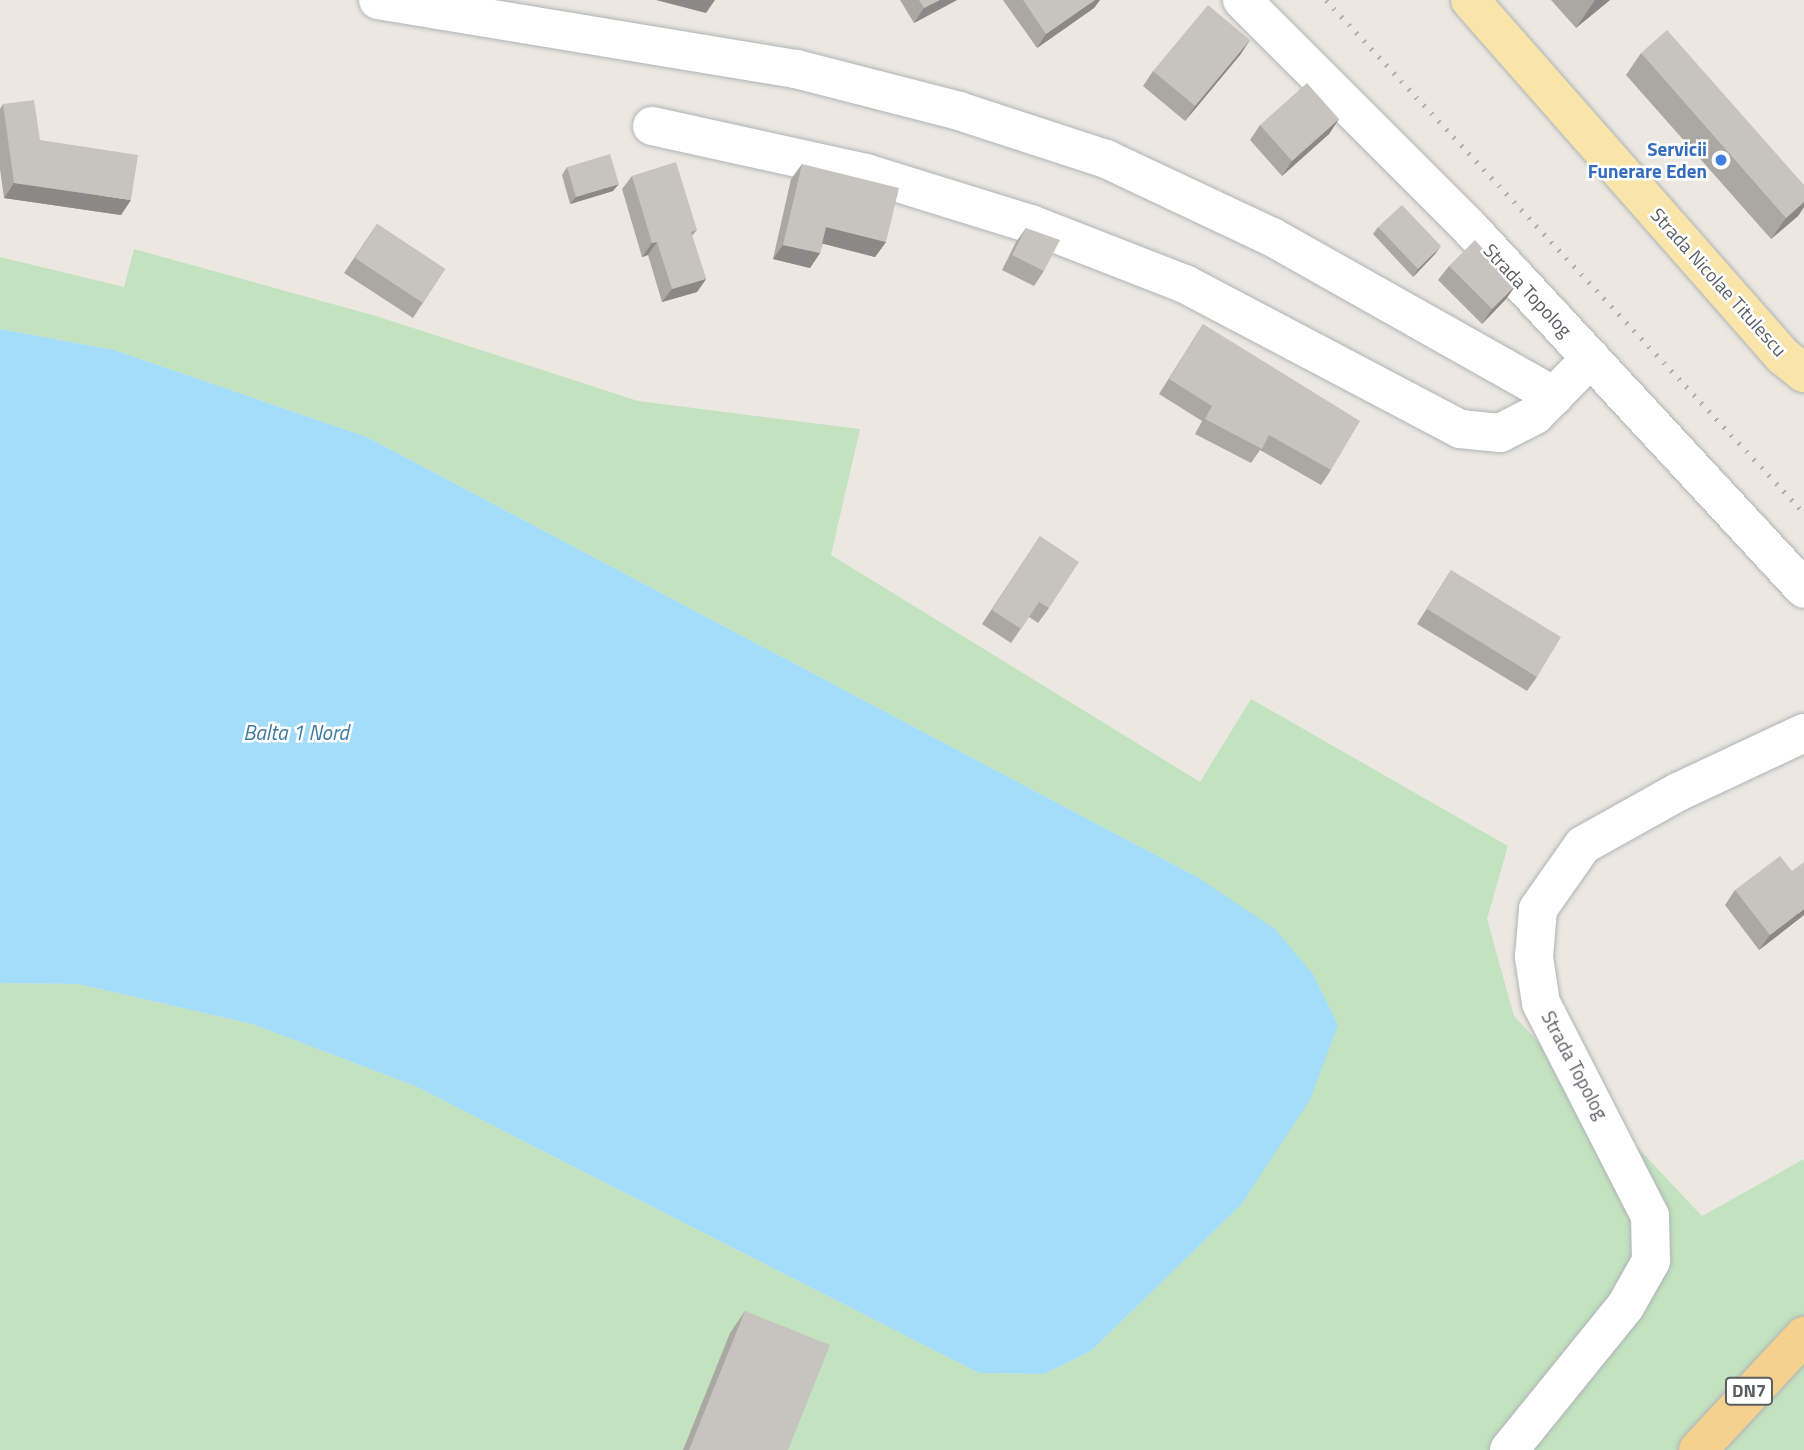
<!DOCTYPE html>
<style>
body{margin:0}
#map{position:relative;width:1804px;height:1450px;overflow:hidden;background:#ece8e1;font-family:"Titillium Web",sans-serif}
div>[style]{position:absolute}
.green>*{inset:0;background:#c3e2bf}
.water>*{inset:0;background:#a4ddf9}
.roads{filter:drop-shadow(0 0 2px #afb3b6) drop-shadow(0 0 2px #afb3b6)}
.minor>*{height:38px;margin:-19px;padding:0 19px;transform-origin:19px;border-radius:19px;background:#fff}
.major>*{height:38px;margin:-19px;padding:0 19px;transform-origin:19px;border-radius:19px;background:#f9e4a9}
.highway>*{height:38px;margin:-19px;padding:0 19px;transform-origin:19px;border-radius:19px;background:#f5d18f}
.rail>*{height:5px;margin-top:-2.5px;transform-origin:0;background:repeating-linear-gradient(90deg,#b0b1b1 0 2px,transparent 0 11px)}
.wall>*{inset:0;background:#aba8a3}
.shaded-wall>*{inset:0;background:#8b8885}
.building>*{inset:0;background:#c7c3be}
.dots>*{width:19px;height:19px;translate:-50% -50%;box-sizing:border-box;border:4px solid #fff;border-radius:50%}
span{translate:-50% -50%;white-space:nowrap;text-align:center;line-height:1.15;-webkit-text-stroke:5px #fff;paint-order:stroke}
.shield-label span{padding:2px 5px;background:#fff;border:2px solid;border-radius:5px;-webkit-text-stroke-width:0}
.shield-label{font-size:18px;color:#5a5e61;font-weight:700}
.shop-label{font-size:19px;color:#366cbe;font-weight:700}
.right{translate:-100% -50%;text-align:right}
.street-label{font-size:19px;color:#5a5e61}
.water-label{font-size:21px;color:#417aa1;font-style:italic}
</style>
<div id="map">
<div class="green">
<i style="clip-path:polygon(134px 249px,376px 316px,638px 401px,860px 429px,831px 555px,1200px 782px,1251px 699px,1508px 846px,1487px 919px,1514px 1016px,1702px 1216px,1804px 1159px,1804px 1450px,0 1450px,0 983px,78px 984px,252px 1024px,415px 1086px,979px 1373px,1044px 1374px,1091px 1351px,1241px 1205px,1199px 878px,367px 437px,114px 350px,0 329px,0 257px,124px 287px)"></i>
</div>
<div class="water">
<i style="clip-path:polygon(0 329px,114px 350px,367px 437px,1199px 878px,1275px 929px,1313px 974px,1338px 1025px,1310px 1100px,1241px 1205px,1091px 1351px,1044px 1374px,979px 1373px,415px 1086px,252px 1024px,78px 984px,0 983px)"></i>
</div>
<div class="roads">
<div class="minor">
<i style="left:378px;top:0;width:424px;rotate:9.4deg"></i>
<i style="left:796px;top:69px;width:168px;rotate:14.4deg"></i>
<i style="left:959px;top:111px;width:155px;rotate:18.1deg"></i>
<i style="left:1106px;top:159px;width:183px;rotate:25.2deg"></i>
<i style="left:1272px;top:237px;width:324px;rotate:29.4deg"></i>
<i style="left:1242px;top:0;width:321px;rotate:45deg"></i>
<i style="left:1469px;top:227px;width:493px;rotate:47.2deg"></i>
<i style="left:652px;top:126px;width:219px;rotate:12.4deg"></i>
<i style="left:866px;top:173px;width:173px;rotate:17.2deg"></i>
<i style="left:1031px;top:224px;width:165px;rotate:21.3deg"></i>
<i style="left:1185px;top:284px;width:311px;rotate:27.8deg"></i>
<i style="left:1460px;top:429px;width:40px;rotate:5.7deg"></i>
<i style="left:1500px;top:433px;width:39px;rotate:-27deg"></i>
<i style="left:1535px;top:415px;width:80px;rotate:-45.5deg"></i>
<i style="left:1509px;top:1450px;width:184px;rotate:-51deg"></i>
<i style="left:1625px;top:1307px;width:53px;rotate:-60.5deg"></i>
<i style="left:1651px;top:1261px;width:45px;rotate:-91.3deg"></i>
<i style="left:1650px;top:1216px;width:239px;rotate:-117.1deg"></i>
<i style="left:1541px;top:1003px;width:47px;rotate:-98.7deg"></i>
<i style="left:1534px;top:957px;width:48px;rotate:-85.2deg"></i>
<i style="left:1538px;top:909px;width:78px;rotate:-54.9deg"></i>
<i style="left:1583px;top:845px;width:109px;rotate:-29.2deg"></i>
<i style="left:1678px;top:792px;width:139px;rotate:-25.1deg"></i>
</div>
<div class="major">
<i style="left:1470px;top:0;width:475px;rotate:48.7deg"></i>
<i style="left:1784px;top:357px;width:26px;rotate:39deg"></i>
</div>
<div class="highway">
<i style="left:1698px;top:1450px;width:156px;rotate:-47.1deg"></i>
</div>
</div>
<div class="rail">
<i style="left:1326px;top:0;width:701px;rotate:47.02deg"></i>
</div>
<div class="wall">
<i style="clip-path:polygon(900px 0,957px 0,914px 23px)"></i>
<i style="clip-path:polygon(1003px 0,1100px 0,1094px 8px,1037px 48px)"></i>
<i style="clip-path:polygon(1551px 0,1610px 0,1576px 28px)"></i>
<i style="clip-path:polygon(1250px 40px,1240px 55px,1185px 121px,1143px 86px,1153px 71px)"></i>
<i style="clip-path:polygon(1641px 53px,1804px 185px,1804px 207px,1798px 216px,1771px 239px,1626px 75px)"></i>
<i style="clip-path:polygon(3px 104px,40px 140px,121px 215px,4px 198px,0 169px,0 109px)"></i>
<i style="clip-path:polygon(1339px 119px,1329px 134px,1282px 176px,1250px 140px,1260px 125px)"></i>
<i style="clip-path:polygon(802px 164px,886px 242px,875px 257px,823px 243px,820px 253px,810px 268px,773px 259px,791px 179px)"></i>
<i style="clip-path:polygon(567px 167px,613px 191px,570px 204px,562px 175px)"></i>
<i style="clip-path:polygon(632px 176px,697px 230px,692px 236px,706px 279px,697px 292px,662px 302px,648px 255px,642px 257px,622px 189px)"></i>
<i style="clip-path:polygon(377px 224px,445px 269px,413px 318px,344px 273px)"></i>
<i style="clip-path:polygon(1378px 227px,1435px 254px,1413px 277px,1373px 234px)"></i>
<i style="clip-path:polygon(1026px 228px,1044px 271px,1034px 286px,1002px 270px,1016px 242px)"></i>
<i style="clip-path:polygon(1449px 266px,1516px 285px,1506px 299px,1482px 324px,1438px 280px)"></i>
<i style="clip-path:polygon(1203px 324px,1331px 470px,1321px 485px,1260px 450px,1251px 463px,1195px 434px,1202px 421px,1159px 394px)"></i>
<i style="clip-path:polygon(1040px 536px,1049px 608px,1038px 623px,1029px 617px,1011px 643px,982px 624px)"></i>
<i style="clip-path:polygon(1451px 570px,1537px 677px,1527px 691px,1417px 624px)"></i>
<i style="clip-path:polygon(1735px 890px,1804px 915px,1759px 950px,1725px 905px)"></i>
<i style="clip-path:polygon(745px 1311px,788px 1450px,683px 1450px,730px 1333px)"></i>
</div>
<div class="shaded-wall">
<i style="clip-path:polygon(656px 0,715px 0,706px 13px)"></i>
<i style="clip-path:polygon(940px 0,957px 0,914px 23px,924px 8px)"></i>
<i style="clip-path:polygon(1095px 0,1100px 0,1094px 8px,1037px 48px,1046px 34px)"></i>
<i style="clip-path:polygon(1595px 0,1610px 0,1576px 28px)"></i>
<i style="clip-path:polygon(1250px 40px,1240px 55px,1185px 121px,1195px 106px)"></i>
<i style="clip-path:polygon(1339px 119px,1329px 134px,1282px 176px,1292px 161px)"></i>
<i style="clip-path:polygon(14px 183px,131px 200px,121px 215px,4px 198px)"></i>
<i style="clip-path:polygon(619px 184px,613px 191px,570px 204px,576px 197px)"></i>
<i style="clip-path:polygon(1804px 202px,1804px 207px,1798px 216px,1771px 239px,1786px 218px)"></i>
<i style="clip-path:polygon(826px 227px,886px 242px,875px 257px,816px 242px)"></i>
<i style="clip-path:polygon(657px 242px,648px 255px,642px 257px,652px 243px)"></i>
<i style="clip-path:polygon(783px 245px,820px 253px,810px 268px,773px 259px)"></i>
<i style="clip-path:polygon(1441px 246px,1435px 254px,1413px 277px,1418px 269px)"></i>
<i style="clip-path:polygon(706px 279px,697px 292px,662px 302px,672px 289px)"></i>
<i style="clip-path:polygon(1516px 285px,1506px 299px,1482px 324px,1492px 309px)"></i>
<i style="clip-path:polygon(1804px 909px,1804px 915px,1759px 950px,1770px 935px)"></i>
</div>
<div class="building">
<i style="clip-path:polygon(919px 0,940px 0,924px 8px)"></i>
<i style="clip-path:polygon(1023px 0,1095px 0,1046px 34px)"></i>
<i style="clip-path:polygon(1208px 5px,1250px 40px,1195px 106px,1153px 71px)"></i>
<i style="clip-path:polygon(1667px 30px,1804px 185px,1804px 202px,1786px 218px,1641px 53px)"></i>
<i style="clip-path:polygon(1307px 83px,1339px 119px,1292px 161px,1260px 125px)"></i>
<i style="clip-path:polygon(34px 100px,40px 140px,138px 155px,131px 200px,14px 183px,3px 104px)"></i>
<i style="clip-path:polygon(610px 154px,619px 184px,576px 197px,567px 167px)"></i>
<i style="clip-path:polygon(676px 162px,697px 230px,691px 232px,706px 279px,672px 289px,657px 242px,652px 243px,632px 176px)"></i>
<i style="clip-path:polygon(802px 164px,899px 188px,886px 242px,826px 227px,820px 253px,783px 245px)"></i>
<i style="clip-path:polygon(1402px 205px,1441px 246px,1418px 269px,1378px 227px)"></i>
<i style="clip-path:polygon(377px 224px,445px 269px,423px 303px,355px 258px)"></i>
<i style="clip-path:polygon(1026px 228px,1060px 240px,1044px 271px,1012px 255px)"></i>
<i style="clip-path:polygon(1475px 240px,1516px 285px,1492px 309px,1449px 266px)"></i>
<i style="clip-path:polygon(1203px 324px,1360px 421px,1331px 470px,1269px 435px,1262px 449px,1205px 419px,1212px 406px,1169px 379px)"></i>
<i style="clip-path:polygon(1040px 536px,1079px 562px,1049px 608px,1039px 602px,1021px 629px,992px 610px)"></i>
<i style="clip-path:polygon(1451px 570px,1561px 637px,1537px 677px,1427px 609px)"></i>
<i style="clip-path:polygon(1780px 856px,1792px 871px,1804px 862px,1804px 909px,1770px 935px,1735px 890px)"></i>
<i style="clip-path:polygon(745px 1311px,830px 1345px,788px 1450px,689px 1450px)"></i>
</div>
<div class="dots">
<i style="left:1721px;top:160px;background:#3f7fe0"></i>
</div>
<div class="shield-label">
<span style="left:1749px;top:1391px">DN7</span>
</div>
<div class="shop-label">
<span class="right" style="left:1707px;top:160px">Servicii<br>Funerare Eden</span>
</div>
<div class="street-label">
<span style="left:1719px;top:282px;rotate:48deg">Strada Nicolae Titulescu</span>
<span style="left:1528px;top:290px;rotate:47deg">Strada Topolog</span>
<span style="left:1575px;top:1065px;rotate:62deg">Strada Topolog</span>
</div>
<div class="water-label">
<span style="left:296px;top:732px">Balta 1 Nord</span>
</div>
</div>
